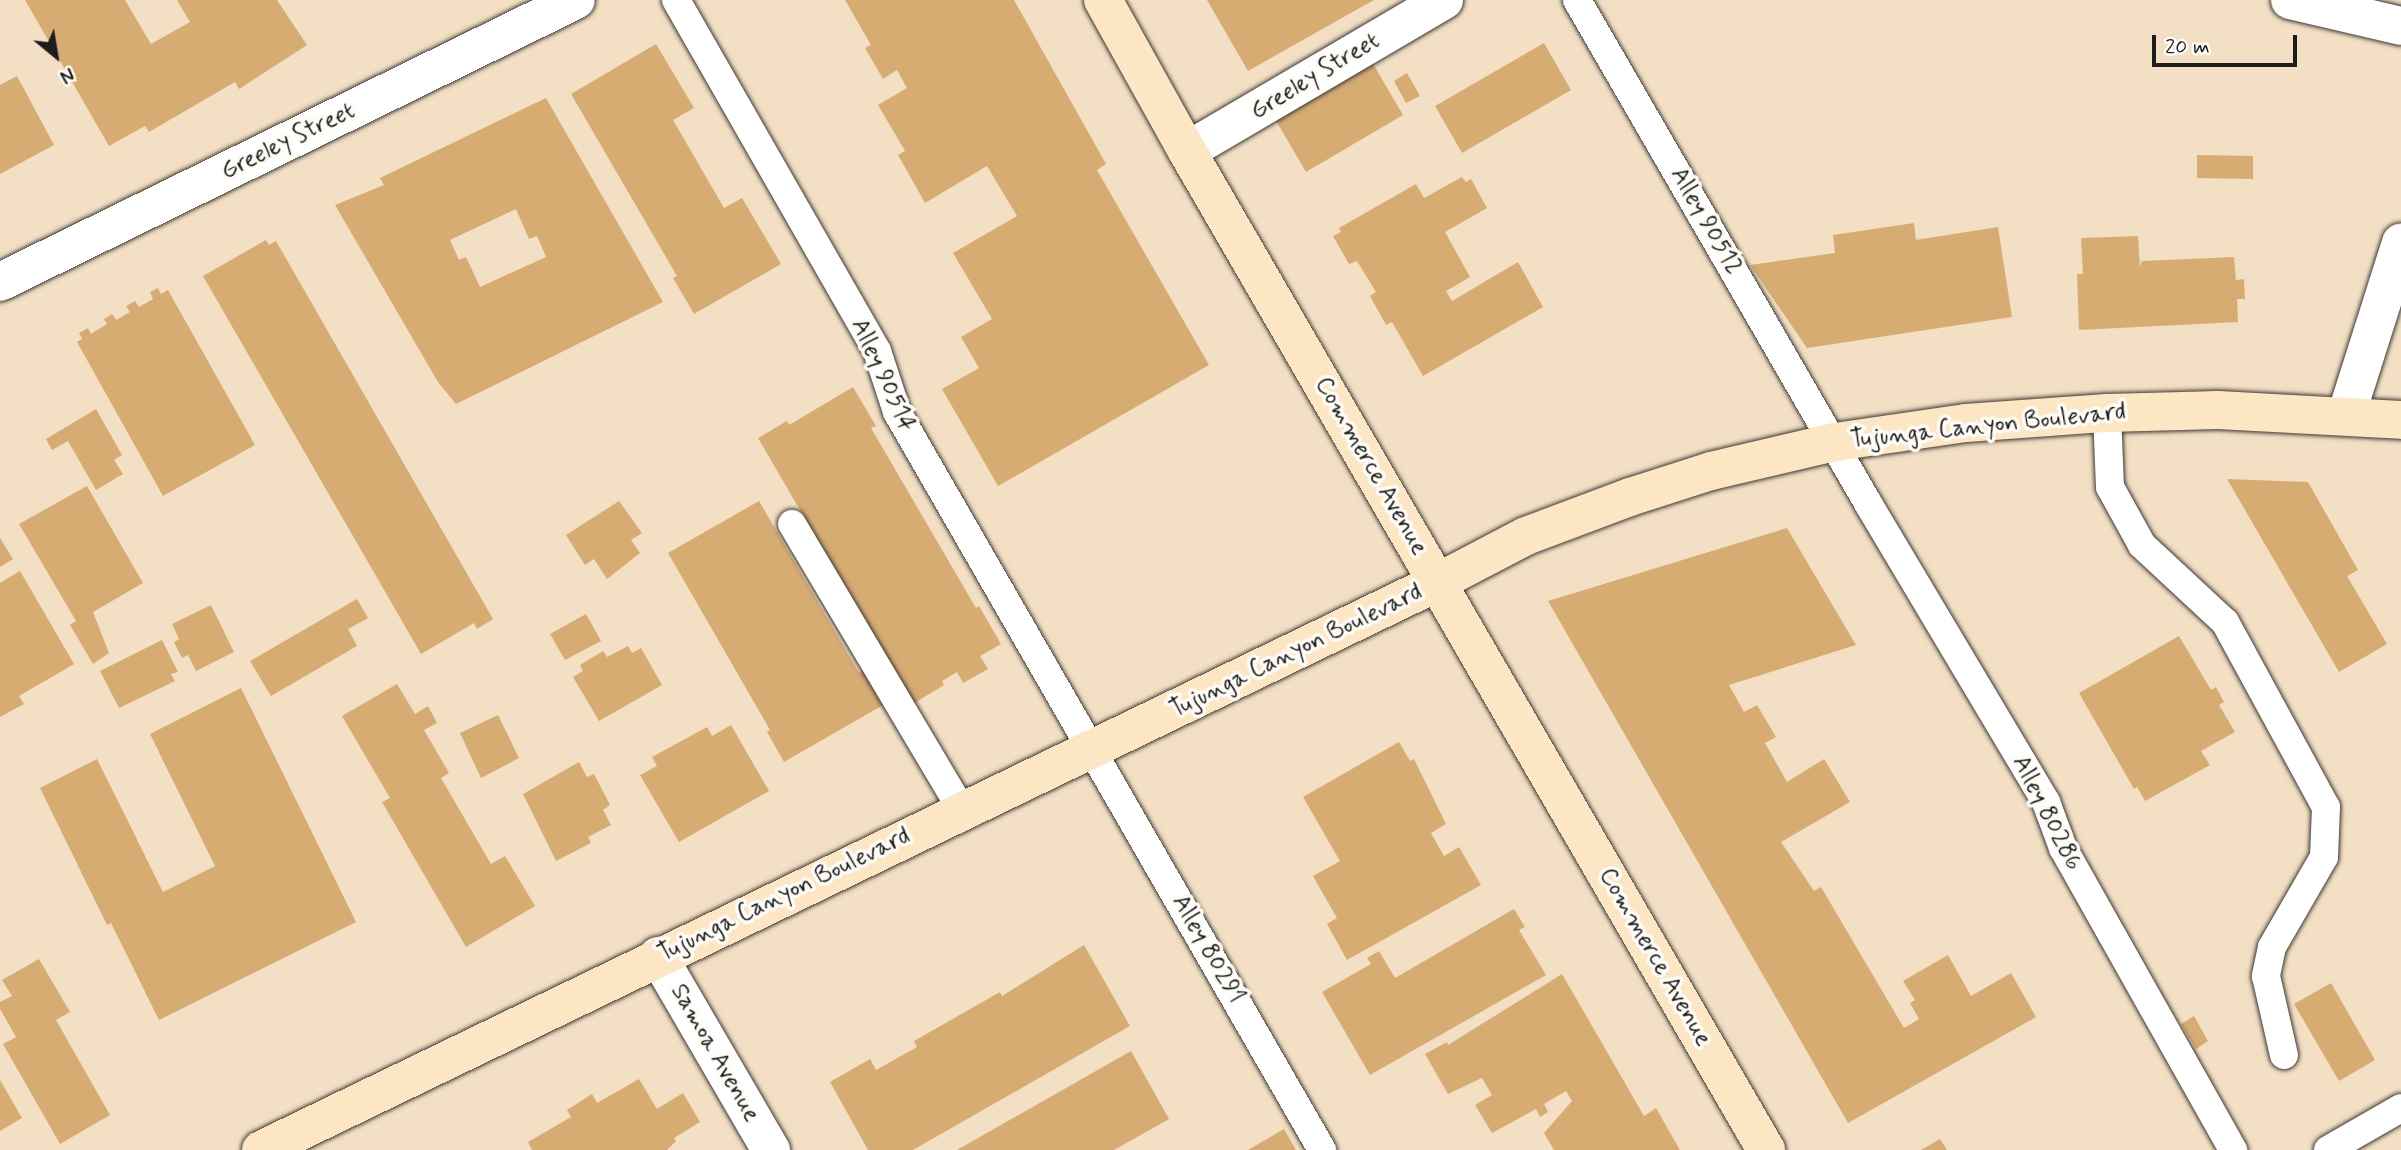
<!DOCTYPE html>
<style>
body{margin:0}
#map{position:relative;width:2401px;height:1150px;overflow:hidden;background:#f3dfc3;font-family:Mynerve,sans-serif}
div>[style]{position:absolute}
.building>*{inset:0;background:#d6ac73}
.roads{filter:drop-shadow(0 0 2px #3c3935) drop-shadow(0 0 2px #3c3935)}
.lane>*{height:28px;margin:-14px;padding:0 14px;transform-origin:14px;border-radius:14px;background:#fff}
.street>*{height:38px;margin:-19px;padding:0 19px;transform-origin:19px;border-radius:19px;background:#fff}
.secondary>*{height:38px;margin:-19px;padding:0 19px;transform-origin:19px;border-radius:19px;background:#fce6c4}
span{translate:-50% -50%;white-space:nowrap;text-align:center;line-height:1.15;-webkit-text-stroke:7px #fdfcf7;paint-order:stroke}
.street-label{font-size:24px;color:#1c1c1c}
.north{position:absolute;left:21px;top:21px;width:70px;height:70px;-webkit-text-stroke:5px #fdfcf7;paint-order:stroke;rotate:150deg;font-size:19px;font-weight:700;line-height:28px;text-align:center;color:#1c1c1c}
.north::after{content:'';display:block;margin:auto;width:24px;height:32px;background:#1c1c1c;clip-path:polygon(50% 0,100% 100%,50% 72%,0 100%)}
.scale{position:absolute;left:2152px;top:35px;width:145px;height:32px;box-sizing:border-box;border:4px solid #1c1c1c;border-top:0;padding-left:9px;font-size:21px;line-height:24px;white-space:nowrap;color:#1c1c1c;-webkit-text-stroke:5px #fdfcf7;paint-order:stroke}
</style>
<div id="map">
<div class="building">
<i style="clip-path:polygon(25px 0,125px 0,151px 44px,190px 22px,177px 0,277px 0,307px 45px,239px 89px,235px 82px,149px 132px,145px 126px,109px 146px)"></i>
<i style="clip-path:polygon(845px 0,1014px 0,1106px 164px,1097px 170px,1209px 365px,998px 486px,942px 389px,979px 368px,961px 337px,992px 319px,953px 253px,1017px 216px,987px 166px,925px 203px,898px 155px,905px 151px,878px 105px,907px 88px,897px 70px,883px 79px,865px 48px,871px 45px)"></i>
<i style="clip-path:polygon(1207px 0,1374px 0,1248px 71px)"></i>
<i style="clip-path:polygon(1544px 43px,1571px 90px,1462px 153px,1435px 106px)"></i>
<i style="clip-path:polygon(656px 44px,694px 108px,673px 120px,724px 208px,742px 198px,781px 264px,694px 314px,673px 278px,677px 276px,571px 94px)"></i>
<i style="clip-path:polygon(1372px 62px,1403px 115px,1306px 172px,1275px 119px)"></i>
<i style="clip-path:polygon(1407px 73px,1420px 96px,1406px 103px,1394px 81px)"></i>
<i style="clip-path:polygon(17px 76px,54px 145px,0 174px,0 85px)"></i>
<i style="clip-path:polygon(evenodd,546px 98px,663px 302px,456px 404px,438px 382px,335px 205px,384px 185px,380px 178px,546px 98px,516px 209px,529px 239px,537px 236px,546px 257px,480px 287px,466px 257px,459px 260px,450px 240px,516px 209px)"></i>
<i style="clip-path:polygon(2197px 155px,2253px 156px,2253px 179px,2197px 178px)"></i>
<i style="clip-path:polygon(1462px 177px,1466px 182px,1471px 179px,1487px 208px,1445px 232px,1470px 277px,1446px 291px,1452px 301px,1518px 262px,1543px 307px,1423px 376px,1392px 322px,1386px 325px,1370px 296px,1376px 292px,1357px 261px,1349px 264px,1333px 236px,1341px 232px,1339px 228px,1416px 184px,1424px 198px)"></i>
<i style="clip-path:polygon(1914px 223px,1916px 240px,1998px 227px,2012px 317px,1807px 348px,1750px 265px,1835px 253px,1833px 235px)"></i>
<i style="clip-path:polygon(2138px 236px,2140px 267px,2142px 261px,2234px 257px,2236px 280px,2244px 279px,2245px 299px,2237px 299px,2238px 322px,2079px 330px,2077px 274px,2083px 274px,2081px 238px)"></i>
<i style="clip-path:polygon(266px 240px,269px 245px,276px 241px,493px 619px,477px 629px,474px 623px,421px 654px,203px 276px)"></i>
<i style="clip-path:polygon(158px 288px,161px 294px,168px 290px,255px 445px,163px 496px,77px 342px,82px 339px,79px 333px,88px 328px,91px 334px,107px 324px,104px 319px,112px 314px,116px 320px,130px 312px,126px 306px,135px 301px,139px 307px,153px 299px,150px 292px)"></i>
<i style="clip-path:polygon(853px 387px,876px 426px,871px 428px,976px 608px,979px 606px,1001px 644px,980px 656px,988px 669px,963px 683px,957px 672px,942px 681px,944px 685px,913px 704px,758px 438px,787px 421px,789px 425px)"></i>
<i style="clip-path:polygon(96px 409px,122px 455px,114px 460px,123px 474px,96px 490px,68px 441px,52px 450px,46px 439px)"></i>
<i style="clip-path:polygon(2227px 479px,2308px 482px,2358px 570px,2347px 576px,2387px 644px,2339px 672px)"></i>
<i style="clip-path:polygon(87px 486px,143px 583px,93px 612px,109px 653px,93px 664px,70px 625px,76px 621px,19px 524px)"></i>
<i style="clip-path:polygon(619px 501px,642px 533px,631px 540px,640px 553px,607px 579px,594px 559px,585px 565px,566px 535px)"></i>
<i style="clip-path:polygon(759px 501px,859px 673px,863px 670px,883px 705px,784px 762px,767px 732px,770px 730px,668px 553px)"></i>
<i style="clip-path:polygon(1787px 528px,1856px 645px,1729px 685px,1744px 712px,1757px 705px,1776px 737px,1765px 743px,1787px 782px,1824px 759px,1850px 802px,1781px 842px,1814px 891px,1821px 887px,1904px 1028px,1919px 1019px,1910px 1003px,1915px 1000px,1903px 981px,1948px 955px,1971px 996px,2011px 973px,2036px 1017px,1848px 1123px,1548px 601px)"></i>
<i style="clip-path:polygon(0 538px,13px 559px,0 567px)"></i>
<i style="clip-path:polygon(20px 571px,74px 664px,19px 696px,24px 704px,0 717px,0 583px)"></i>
<i style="clip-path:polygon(357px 599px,368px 618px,348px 629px,357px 646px,271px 696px,250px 661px)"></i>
<i style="clip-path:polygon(211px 605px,234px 652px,196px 671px,188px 655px,182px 658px,174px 642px,179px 639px,172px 624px)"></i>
<i style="clip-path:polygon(586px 614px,601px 641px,565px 660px,550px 634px)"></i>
<i style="clip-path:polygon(2179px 636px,2211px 690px,2216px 687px,2224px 702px,2219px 705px,2235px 732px,2201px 751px,2210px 765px,2145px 801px,2137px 787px,2134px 789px,2079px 693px)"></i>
<i style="clip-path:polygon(162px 640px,178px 672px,171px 674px,175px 681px,119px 708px,100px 671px)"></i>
<i style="clip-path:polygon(628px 646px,632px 653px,641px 648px,662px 685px,599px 721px,573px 677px,583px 671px,580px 665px,603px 651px,607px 657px)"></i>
<i style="clip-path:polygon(397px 684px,415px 714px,428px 706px,437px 723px,424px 730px,449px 773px,441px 778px,491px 864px,505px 856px,535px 906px,466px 947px,382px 802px,390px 798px,342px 716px)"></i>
<i style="clip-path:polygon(241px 688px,356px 922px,159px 1020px,111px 923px,107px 925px,40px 788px,97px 759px,163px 892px,215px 866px,150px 734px)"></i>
<i style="clip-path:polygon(498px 715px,519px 758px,481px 778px,460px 733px)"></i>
<i style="clip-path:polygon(731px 725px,769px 791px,679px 842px,640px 775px,657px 766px,652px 757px,707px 727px,712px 736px)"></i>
<i style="clip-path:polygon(1399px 742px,1410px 761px,1414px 759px,1446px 824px,1431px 833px,1444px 856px,1459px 847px,1481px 885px,1347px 960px,1327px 924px,1337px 918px,1313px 876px,1340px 861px,1303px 797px)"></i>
<i style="clip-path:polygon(579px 762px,587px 777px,594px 774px,610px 805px,603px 810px,611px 825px,588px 837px,591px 843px,556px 861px,523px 794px)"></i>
<i style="clip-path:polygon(1514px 909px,1525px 927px,1519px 930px,1546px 975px,1370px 1075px,1322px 992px,1371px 964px,1367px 958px,1379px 951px,1395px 978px)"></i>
<i style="clip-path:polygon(1084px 945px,1130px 1026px,913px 1150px,868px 1150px,830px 1082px,870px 1059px,876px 1070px,917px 1047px,914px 1041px,1000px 992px,1002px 996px)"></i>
<i style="clip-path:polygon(39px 959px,70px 1012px,56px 1020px,110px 1115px,60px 1144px,3px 1044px,16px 1037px,0 1009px,0 1002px,12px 996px,2px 980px)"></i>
<i style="clip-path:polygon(1562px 974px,1644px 1116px,1656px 1108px,1680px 1150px,1554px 1150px,1544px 1133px,1572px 1101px,1566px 1091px,1544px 1104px,1548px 1112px,1540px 1117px,1536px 1109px,1492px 1133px,1475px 1105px,1492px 1095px,1482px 1078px,1448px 1094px,1425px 1054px,1447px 1042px,1448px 1045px)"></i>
<i style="clip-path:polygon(2331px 983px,2375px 1060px,2339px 1081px,2294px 1004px)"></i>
<i style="clip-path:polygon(2194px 1016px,2208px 1041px,2196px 1049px,2181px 1024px)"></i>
<i style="clip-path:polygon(1131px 1051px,1169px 1119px,1114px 1150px,957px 1150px)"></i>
<i style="clip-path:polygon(639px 1079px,657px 1109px,683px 1093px,700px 1122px,674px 1138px,676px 1141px,667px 1150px,532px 1150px,528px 1142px,571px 1117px,567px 1110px,592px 1094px,597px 1103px)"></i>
<i style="clip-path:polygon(0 1080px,22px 1118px,0 1131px)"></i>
<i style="clip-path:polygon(1284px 1129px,1296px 1150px,1248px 1150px)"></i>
<i style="clip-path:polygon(1940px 1139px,1947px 1150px,1921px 1150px)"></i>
</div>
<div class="roads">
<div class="lane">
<i style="left:676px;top:0;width:404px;rotate:60.2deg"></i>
<i style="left:877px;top:351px;width:64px;rotate:71.8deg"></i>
<i style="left:897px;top:412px;width:852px;rotate:60.06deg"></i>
<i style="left:1577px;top:0;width:583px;rotate:59.96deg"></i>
<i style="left:1869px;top:505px;width:346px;rotate:59.2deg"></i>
<i style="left:2046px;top:802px;width:49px;rotate:69.7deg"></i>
<i style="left:2063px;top:848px;width:347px;rotate:60.6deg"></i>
<i style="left:2107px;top:413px;width:74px;rotate:87.7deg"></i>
<i style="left:2110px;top:487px;width:66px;rotate:61.1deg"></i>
<i style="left:2142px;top:545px;width:113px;rotate:42.9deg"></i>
<i style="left:2225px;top:622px;width:211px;rotate:61.4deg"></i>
<i style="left:2326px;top:807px;width:50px;rotate:92.3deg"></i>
<i style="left:2324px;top:857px;width:104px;rotate:120deg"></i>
<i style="left:2272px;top:947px;width:30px;rotate:102deg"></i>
<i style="left:2266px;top:976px;width:81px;rotate:77.2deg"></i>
<i style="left:792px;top:524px;width:333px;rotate:59.3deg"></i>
<i style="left:2328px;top:1150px;width:84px;rotate:-29.9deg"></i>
</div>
<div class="street">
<i style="left:2290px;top:0;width:114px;rotate:13.2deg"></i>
<i style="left:1187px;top:151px;width:298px;rotate:-30.4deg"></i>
<i style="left:0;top:282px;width:641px;rotate:-26.09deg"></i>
<i style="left:2346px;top:416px;width:182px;rotate:-72.4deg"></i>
<i style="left:658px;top:956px;width:225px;rotate:59.8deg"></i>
</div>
<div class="secondary">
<i style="left:1103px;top:0;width:173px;rotate:60.9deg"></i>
<i style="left:1187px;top:151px;width:1155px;rotate:59.9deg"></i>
<i style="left:261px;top:1150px;width:1307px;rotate:-25.76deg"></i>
<i style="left:1438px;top:582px;width:99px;rotate:-27.6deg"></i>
<i style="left:1526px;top:536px;width:111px;rotate:-20.6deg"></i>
<i style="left:1630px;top:497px;width:85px;rotate:-17.8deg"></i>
<i style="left:1711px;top:471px;width:127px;rotate:-13.2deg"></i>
<i style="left:1835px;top:442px;width:132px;rotate:-8.3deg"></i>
<i style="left:1966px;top:423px;width:141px;rotate:-4.1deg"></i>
<i style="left:2107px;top:413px;width:111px;rotate:-1.5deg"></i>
<i style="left:2218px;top:410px;width:183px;rotate:3.1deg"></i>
</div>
</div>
<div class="street-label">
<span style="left:1315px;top:76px;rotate:-31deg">Greeley Street</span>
<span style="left:288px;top:141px;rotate:-26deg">Greeley Street</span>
<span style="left:1706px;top:221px;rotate:60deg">Alley 90512</span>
<span style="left:883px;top:375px;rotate:65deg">Alley 90514</span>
<span style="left:1988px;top:426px;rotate:-6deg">Tujunga Canyon Boulevard</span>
<span style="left:1371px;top:466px;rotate:60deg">Commerce Avenue</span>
<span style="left:1296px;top:651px;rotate:-26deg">Tujunga Canyon Boulevard</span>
<span style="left:2047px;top:813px;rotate:63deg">Alley 80286</span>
<span style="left:784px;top:895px;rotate:-26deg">Tujunga Canyon Boulevard</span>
<span style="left:1208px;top:949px;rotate:60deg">Alley 80291</span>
<span style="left:1655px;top:957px;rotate:60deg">Commerce Avenue</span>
<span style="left:715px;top:1053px;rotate:60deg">Samoa Avenue</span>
</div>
<div class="north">N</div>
<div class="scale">20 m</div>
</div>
